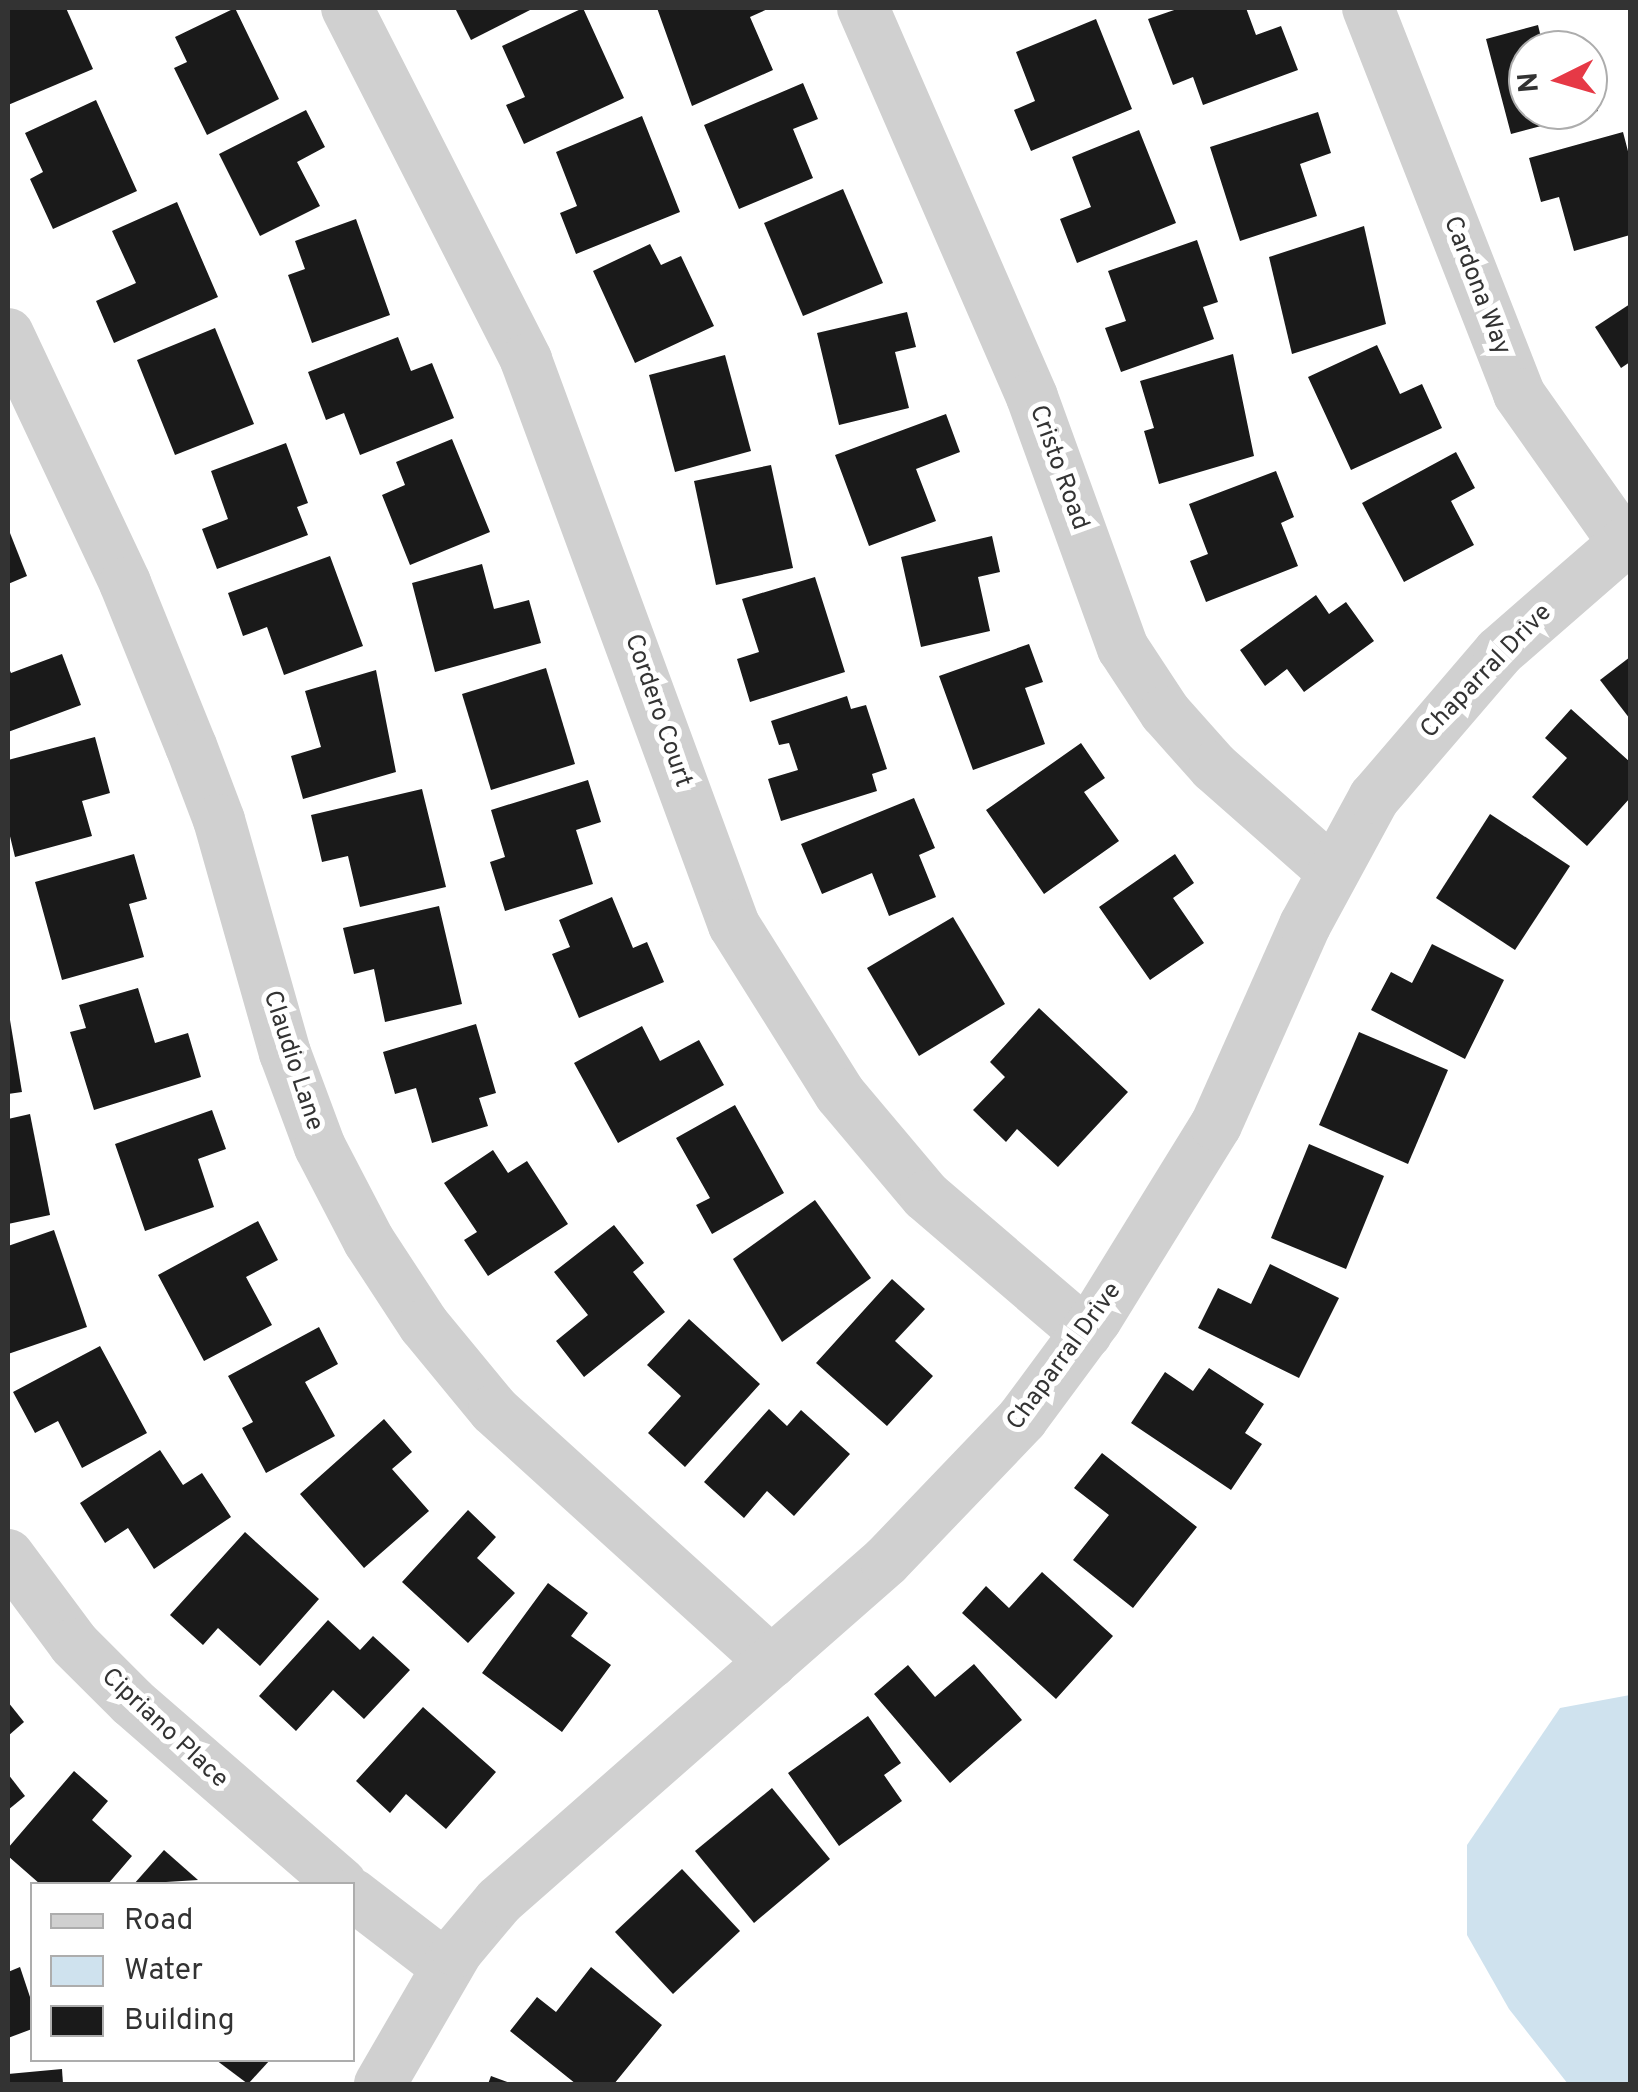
<!DOCTYPE html>
<style>
body{margin:0}
#map{position:relative;width:1638px;height:2092px;overflow:hidden;background:#fff;font-family:Overpass,sans-serif}
div>[style]{position:absolute}
.water>*{inset:0;background:#cfe2ee}
.building>*{inset:0;background:#1a1a1a}
.minor>*{height:52px;margin:-26px;padding:0 26px;transform-origin:26px;border-radius:26px;background:#d0d0d0}
span{translate:-50% -50%;white-space:nowrap;text-align:center;line-height:1.15;-webkit-text-stroke:10px #fff;paint-order:stroke}
.street-label{font-size:25px;color:#333}
.frame{position:absolute;inset:0;border:10px solid #333;pointer-events:none}
.legend{position:absolute;left:30px;top:1882px;width:325px;height:180px;box-sizing:border-box;background:#fff;border:2px solid #adadad;margin:0;padding:12px 18px;list-style:none;font-size:30px;color:#333}
.legend li{display:flex;align-items:center;gap:20px;height:50px}
.legend b{width:50px;border:2px solid #adadad}
.north{position:absolute;left:1508px;top:30px;width:100px;height:100px;box-sizing:border-box;background:#fff;border:2px solid #adadad;border-radius:50%;rotate:265deg;font-size:28px;font-weight:700;line-height:40px;text-align:center;color:#333}
.north::after{content:'';display:block;margin:auto;width:35px;height:45px;background:#e63946;clip-path:polygon(50% 0,100% 100%,50% 72%,0 100%)}
</style>
<div id="map">
<div class="water">
<i style="clip-path:polygon(1630px 1695px,1630px 2084px,1568px 2084px,1509px 2009px,1467px 1935px,1467px 1845px,1560px 1708px)"></i>
</div>
<div class="building">
<i style="clip-path:polygon(8px 8px,66px 8px,93px 69px,8px 105px)"></i>
<i style="clip-path:polygon(235px 8px,279px 99px,207px 135px,174px 68px,187px 62px,175px 37px)"></i>
<i style="clip-path:polygon(455px 8px,534px 8px,471px 40px)"></i>
<i style="clip-path:polygon(583px 8px,624px 98px,524px 144px,506px 105px,525px 97px,502px 46px)"></i>
<i style="clip-path:polygon(657px 8px,770px 8px,750px 17px,773px 70px,692px 106px)"></i>
<i style="clip-path:polygon(1180px 8px,1246px 8px,1256px 35px,1281px 26px,1298px 70px,1203px 105px,1193px 77px,1173px 85px,1148px 19px)"></i>
<i style="clip-path:polygon(1096px 19px,1132px 109px,1031px 151px,1014px 110px,1035px 101px,1016px 52px)"></i>
<i style="clip-path:polygon(1538px 25px,1544px 50px,1528px 50px,1528px 110px,1588px 110px,1589px 87px,1598px 111px,1511px 134px,1486px 39px)"></i>
<i style="clip-path:polygon(803px 83px,818px 119px,793px 129px,813px 178px,739px 209px,704px 125px)"></i>
<i style="clip-path:polygon(96px 100px,137px 191px,53px 229px,30px 179px,43px 172px,25px 133px)"></i>
<i style="clip-path:polygon(306px 110px,325px 147px,297px 162px,320px 206px,260px 236px,219px 154px)"></i>
<i style="clip-path:polygon(1318px 112px,1331px 153px,1300px 164px,1317px 216px,1240px 241px,1210px 147px)"></i>
<i style="clip-path:polygon(642px 116px,680px 212px,576px 254px,560px 213px,577px 206px,556px 152px)"></i>
<i style="clip-path:polygon(1139px 130px,1176px 223px,1077px 263px,1060px 219px,1091px 207px,1072px 157px)"></i>
<i style="clip-path:polygon(1623px 132px,1630px 159px,1630px 235px,1574px 251px,1559px 197px,1541px 202px,1529px 158px)"></i>
<i style="clip-path:polygon(843px 189px,883px 283px,803px 316px,764px 223px)"></i>
<i style="clip-path:polygon(177px 202px,218px 297px,114px 343px,96px 301px,136px 283px,112px 231px)"></i>
<i style="clip-path:polygon(356px 219px,390px 315px,312px 343px,288px 275px,305px 269px,295px 241px)"></i>
<i style="clip-path:polygon(1364px 226px,1386px 324px,1292px 354px,1269px 257px)"></i>
<i style="clip-path:polygon(1197px 240px,1218px 302px,1203px 307px,1214px 339px,1121px 372px,1105px 328px,1126px 321px,1108px 271px)"></i>
<i style="clip-path:polygon(650px 244px,661px 265px,681px 256px,714px 326px,635px 363px,593px 271px)"></i>
<i style="clip-path:polygon(1630px 304px,1630px 362px,1621px 368px,1595px 327px)"></i>
<i style="clip-path:polygon(907px 312px,916px 347px,895px 352px,909px 408px,839px 425px,817px 333px)"></i>
<i style="clip-path:polygon(215px 328px,254px 424px,175px 455px,137px 360px)"></i>
<i style="clip-path:polygon(398px 337px,411px 371px,432px 363px,454px 418px,360px 455px,344px 413px,326px 420px,308px 372px)"></i>
<i style="clip-path:polygon(1377px 345px,1400px 394px,1422px 384px,1442px 428px,1351px 470px,1308px 377px)"></i>
<i style="clip-path:polygon(1233px 354px,1254px 456px,1159px 484px,1144px 431px,1154px 428px,1140px 381px)"></i>
<i style="clip-path:polygon(725px 355px,751px 451px,675px 472px,649px 375px)"></i>
<i style="clip-path:polygon(946px 414px,960px 452px,916px 469px,936px 521px,869px 546px,835px 455px)"></i>
<i style="clip-path:polygon(452px 439px,490px 532px,410px 565px,382px 495px,405px 485px,396px 462px)"></i>
<i style="clip-path:polygon(286px 443px,308px 503px,297px 507px,308px 535px,217px 569px,202px 529px,228px 519px,211px 471px)"></i>
<i style="clip-path:polygon(1456px 452px,1475px 488px,1451px 501px,1474px 545px,1404px 582px,1362px 503px)"></i>
<i style="clip-path:polygon(771px 465px,793px 568px,716px 585px,694px 481px)"></i>
<i style="clip-path:polygon(1276px 471px,1294px 517px,1281px 523px,1298px 566px,1206px 602px,1190px 561px,1208px 554px,1189px 504px)"></i>
<i style="clip-path:polygon(8px 528px,27px 576px,8px 584px)"></i>
<i style="clip-path:polygon(992px 536px,1000px 572px,978px 577px,990px 631px,921px 647px,901px 557px)"></i>
<i style="clip-path:polygon(330px 556px,363px 646px,284px 675px,267px 627px,243px 636px,228px 593px)"></i>
<i style="clip-path:polygon(482px 564px,494px 609px,529px 600px,541px 643px,435px 672px,412px 583px)"></i>
<i style="clip-path:polygon(815px 577px,845px 672px,750px 702px,737px 659px,759px 652px,742px 599px)"></i>
<i style="clip-path:polygon(1316px 595px,1329px 614px,1346px 602px,1374px 641px,1304px 692px,1287px 669px,1265px 686px,1240px 650px)"></i>
<i style="clip-path:polygon(1029px 644px,1043px 682px,1025px 688px,1045px 744px,973px 770px,939px 676px)"></i>
<i style="clip-path:polygon(62px 654px,81px 705px,8px 732px,8px 666px,11px 673px)"></i>
<i style="clip-path:polygon(1630px 657px,1630px 719px,1600px 680px)"></i>
<i style="clip-path:polygon(546px 668px,575px 764px,491px 790px,462px 694px)"></i>
<i style="clip-path:polygon(376px 670px,396px 772px,303px 799px,291px 756px,321px 747px,305px 691px)"></i>
<i style="clip-path:polygon(847px 696px,851px 709px,866px 705px,887px 769px,872px 774px,877px 791px,781px 821px,768px 779px,798px 770px,789px 743px,779px 745px,771px 721px)"></i>
<i style="clip-path:polygon(1571px 709px,1630px 762px,1630px 798px,1587px 846px,1532px 797px,1567px 758px,1545px 738px)"></i>
<i style="clip-path:polygon(95px 737px,110px 793px,82px 801px,92px 836px,15px 857px,8px 828px,8px 760px)"></i>
<i style="clip-path:polygon(1081px 743px,1105px 778px,1084px 792px,1119px 841px,1044px 894px,986px 810px)"></i>
<i style="clip-path:polygon(588px 780px,601px 822px,576px 830px,593px 884px,505px 911px,490px 862px,505px 857px,491px 810px)"></i>
<i style="clip-path:polygon(422px 789px,446px 887px,360px 907px,348px 856px,322px 862px,311px 815px)"></i>
<i style="clip-path:polygon(914px 798px,935px 848px,919px 855px,936px 897px,889px 916px,872px 873px,822px 894px,801px 844px)"></i>
<i style="clip-path:polygon(1490px 814px,1570px 866px,1515px 950px,1436px 898px)"></i>
<i style="clip-path:polygon(134px 854px,147px 899px,129px 904px,144px 957px,62px 980px,35px 882px)"></i>
<i style="clip-path:polygon(1175px 854px,1194px 883px,1173px 898px,1204px 943px,1150px 980px,1099px 907px)"></i>
<i style="clip-path:polygon(612px 897px,633px 948px,647px 942px,664px 982px,579px 1018px,552px 954px,570px 947px,559px 920px)"></i>
<i style="clip-path:polygon(439px 906px,462px 1004px,385px 1022px,374px 969px,354px 974px,343px 928px)"></i>
<i style="clip-path:polygon(953px 917px,1005px 1004px,919px 1056px,867px 968px)"></i>
<i style="clip-path:polygon(1432px 944px,1504px 980px,1465px 1059px,1371px 1010px,1391px 972px,1412px 983px)"></i>
<i style="clip-path:polygon(138px 988px,155px 1043px,188px 1033px,201px 1077px,94px 1110px,70px 1032px,86px 1028px,79px 1005px)"></i>
<i style="clip-path:polygon(8px 1008px,22px 1092px,8px 1094px)"></i>
<i style="clip-path:polygon(1039px 1008px,1128px 1092px,1058px 1167px,1017px 1129px,1006px 1142px,973px 1110px,1005px 1077px,990px 1062px)"></i>
<i style="clip-path:polygon(476px 1024px,496px 1093px,479px 1098px,488px 1126px,432px 1143px,416px 1088px,395px 1094px,383px 1052px)"></i>
<i style="clip-path:polygon(642px 1026px,660px 1061px,699px 1040px,724px 1085px,618px 1143px,574px 1063px)"></i>
<i style="clip-path:polygon(1359px 1032px,1448px 1070px,1408px 1164px,1319px 1125px)"></i>
<i style="clip-path:polygon(735px 1105px,784px 1193px,712px 1234px,696px 1205px,710px 1198px,676px 1138px)"></i>
<i style="clip-path:polygon(212px 1110px,226px 1149px,198px 1159px,214px 1207px,145px 1231px,115px 1144px)"></i>
<i style="clip-path:polygon(30px 1114px,50px 1215px,8px 1224px,8px 1119px)"></i>
<i style="clip-path:polygon(1309px 1144px,1384px 1176px,1346px 1269px,1271px 1238px)"></i>
<i style="clip-path:polygon(493px 1150px,508px 1173px,527px 1161px,568px 1224px,488px 1276px,464px 1240px,477px 1232px,444px 1183px)"></i>
<i style="clip-path:polygon(815px 1200px,871px 1278px,782px 1342px,733px 1259px)"></i>
<i style="clip-path:polygon(258px 1221px,278px 1260px,246px 1277px,272px 1325px,204px 1361px,158px 1275px)"></i>
<i style="clip-path:polygon(614px 1225px,644px 1263px,633px 1272px,665px 1312px,584px 1377px,556px 1341px,588px 1315px,554px 1272px)"></i>
<i style="clip-path:polygon(54px 1230px,87px 1327px,8px 1354px,8px 1246px)"></i>
<i style="clip-path:polygon(1270px 1264px,1339px 1298px,1299px 1378px,1198px 1328px,1218px 1288px,1251px 1304px)"></i>
<i style="clip-path:polygon(892px 1279px,925px 1309px,895px 1341px,933px 1376px,887px 1426px,816px 1363px)"></i>
<i style="clip-path:polygon(689px 1319px,760px 1384px,685px 1467px,648px 1433px,681px 1396px,647px 1365px)"></i>
<i style="clip-path:polygon(319px 1327px,338px 1364px,305px 1382px,335px 1436px,266px 1473px,242px 1428px,253px 1422px,228px 1376px)"></i>
<i style="clip-path:polygon(100px 1346px,147px 1433px,82px 1468px,58px 1421px,35px 1433px,13px 1392px)"></i>
<i style="clip-path:polygon(1209px 1368px,1264px 1404px,1245px 1433px,1262px 1444px,1231px 1490px,1131px 1423px,1165px 1372px,1193px 1391px)"></i>
<i style="clip-path:polygon(769px 1409px,787px 1426px,801px 1410px,850px 1454px,794px 1516px,767px 1491px,744px 1518px,704px 1482px)"></i>
<i style="clip-path:polygon(384px 1419px,412px 1452px,392px 1469px,429px 1511px,364px 1568px,300px 1494px)"></i>
<i style="clip-path:polygon(160px 1450px,183px 1485px,202px 1473px,231px 1517px,154px 1569px,128px 1528px,105px 1543px,80px 1503px)"></i>
<i style="clip-path:polygon(1102px 1453px,1197px 1527px,1133px 1608px,1073px 1560px,1109px 1515px,1074px 1488px)"></i>
<i style="clip-path:polygon(468px 1510px,496px 1537px,477px 1558px,515px 1593px,468px 1643px,402px 1582px)"></i>
<i style="clip-path:polygon(245px 1532px,319px 1599px,260px 1666px,218px 1628px,203px 1645px,170px 1615px)"></i>
<i style="clip-path:polygon(1042px 1572px,1113px 1636px,1056px 1699px,962px 1613px,986px 1586px,1009px 1608px)"></i>
<i style="clip-path:polygon(548px 1583px,588px 1613px,571px 1636px,611px 1665px,562px 1732px,482px 1673px)"></i>
<i style="clip-path:polygon(328px 1620px,360px 1650px,373px 1636px,410px 1670px,364px 1719px,333px 1690px,296px 1731px,259px 1696px)"></i>
<i style="clip-path:polygon(974px 1664px,1022px 1720px,950px 1783px,874px 1694px,908px 1665px,935px 1697px)"></i>
<i style="clip-path:polygon(8px 1702px,24px 1722px,8px 1736px)"></i>
<i style="clip-path:polygon(423px 1707px,496px 1772px,446px 1829px,406px 1794px,390px 1813px,356px 1781px)"></i>
<i style="clip-path:polygon(868px 1716px,901px 1763px,884px 1775px,902px 1801px,839px 1846px,788px 1773px)"></i>
<i style="clip-path:polygon(74px 1771px,108px 1801px,92px 1820px,132px 1856px,108px 1884px,40px 1884px,8px 1856px,8px 1848px)"></i>
<i style="clip-path:polygon(8px 1774px,25px 1796px,8px 1810px)"></i>
<i style="clip-path:polygon(772px 1788px,830px 1859px,754px 1923px,695px 1851px)"></i>
<i style="clip-path:polygon(164px 1850px,198px 1880px,134px 1884px)"></i>
<i style="clip-path:polygon(682px 1869px,740px 1931px,673px 1994px,615px 1932px)"></i>
<i style="clip-path:polygon(20px 1967px,32px 2003px,32px 2029px,8px 2038px,8px 1972px)"></i>
<i style="clip-path:polygon(591px 1967px,662px 2025px,614px 2084px,576px 2084px,510px 2031px,537px 1997px,556px 2012px)"></i>
<i style="clip-path:polygon(216px 2060px,270px 2060px,248px 2084px)"></i>
<i style="clip-path:polygon(62px 2069px,63px 2084px,8px 2084px,8px 2074px)"></i>
<i style="clip-path:polygon(491px 2076px,513px 2084px,488px 2084px)"></i>
</div>
<div class="minor">
<i style="left:347px;top:8px;width:395px;rotate:63deg"></i>
<i style="left:526px;top:360px;width:602px;rotate:69.79deg"></i>
<i style="left:734px;top:925px;width:199px;rotate:57.9deg"></i>
<i style="left:840px;top:1094px;width:133px;rotate:49.9deg"></i>
<i style="left:926px;top:1196px;width:211px;rotate:40.6deg"></i>
<i style="left:863px;top:8px;width:424px;rotate:66.5deg"></i>
<i style="left:1032px;top:397px;width:267px;rotate:70.1deg"></i>
<i style="left:1123px;top:648px;width:77px;rotate:56.7deg"></i>
<i style="left:1165px;top:712px;width:74px;rotate:48.3deg"></i>
<i style="left:1214px;top:767px;width:159px;rotate:41.4deg"></i>
<i style="left:1368px;top:8px;width:414px;rotate:68.6deg"></i>
<i style="left:1519px;top:394px;width:182px;rotate:54.8deg"></i>
<i style="left:8px;top:334px;width:275px;rotate:64.8deg"></i>
<i style="left:125px;top:583px;width:176px;rotate:68deg"></i>
<i style="left:191px;top:746px;width:79px;rotate:69.3deg"></i>
<i style="left:219px;top:820px;width:242px;rotate:74.2deg"></i>
<i style="left:285px;top:1053px;width:100px;rotate:69.6deg"></i>
<i style="left:320px;top:1147px;width:106px;rotate:62.5deg"></i>
<i style="left:369px;top:1241px;width:100px;rotate:56.8deg"></i>
<i style="left:424px;top:1325px;width:110px;rotate:50.5deg"></i>
<i style="left:494px;top:1410px;width:375px;rotate:42.2deg"></i>
<i style="left:8px;top:1555px;width:111px;rotate:53.4deg"></i>
<i style="left:74px;top:1644px;width:82px;rotate:45deg"></i>
<i style="left:132px;top:1702px;width:277px;rotate:41deg"></i>
<i style="left:352px;top:1894px;width:120px;rotate:37.5deg"></i>
<i style="left:380px;top:2084px;width:154px;rotate:-59.9deg"></i>
<i style="left:457px;top:1951px;width:65px;rotate:-50deg"></i>
<i style="left:499px;top:1901px;width:515px;rotate:-41.3deg"></i>
<i style="left:886px;top:1561px;width:197px;rotate:-46.2deg"></i>
<i style="left:1022px;top:1419px;width:124px;rotate:-53.5deg"></i>
<i style="left:1096px;top:1319px;width:228px;rotate:-58.3deg"></i>
<i style="left:1216px;top:1125px;width:219px;rotate:-66deg"></i>
<i style="left:1305px;top:925px;width:145px;rotate:-61.5deg"></i>
<i style="left:1374px;top:798px;width:192px;rotate:-49.4deg"></i>
<i style="left:1499px;top:652px;width:174px;rotate:-41deg"></i>
</div>
<div class="street-label">
<span style="left:1476px;top:286px;rotate:69deg">Cardona Way</span>
<span style="left:1058px;top:468px;rotate:70deg">Cristo Road</span>
<span style="left:1487px;top:672px;rotate:-46deg">Chaparral Drive</span>
<span style="left:657px;top:711px;rotate:71deg">Cordero Court</span>
<span style="left:292px;top:1061px;rotate:72deg">Claudio Lane</span>
<span style="left:1065px;top:1357px;rotate:-54deg">Chaparral Drive</span>
<span style="left:164px;top:1729px;rotate:43deg">Cipriano Place</span>
</div>
<div class="frame"></div>
<ul class="legend">
<li><b style="height:12px;background:#d0d0d0"></b>Road</li>
<li><b style="height:28px;background:#cfe2ee"></b>Water</li>
<li><b style="height:28px;background:#1a1a1a"></b>Building</li>
</ul>
<div class="north">N</div>
</div>
